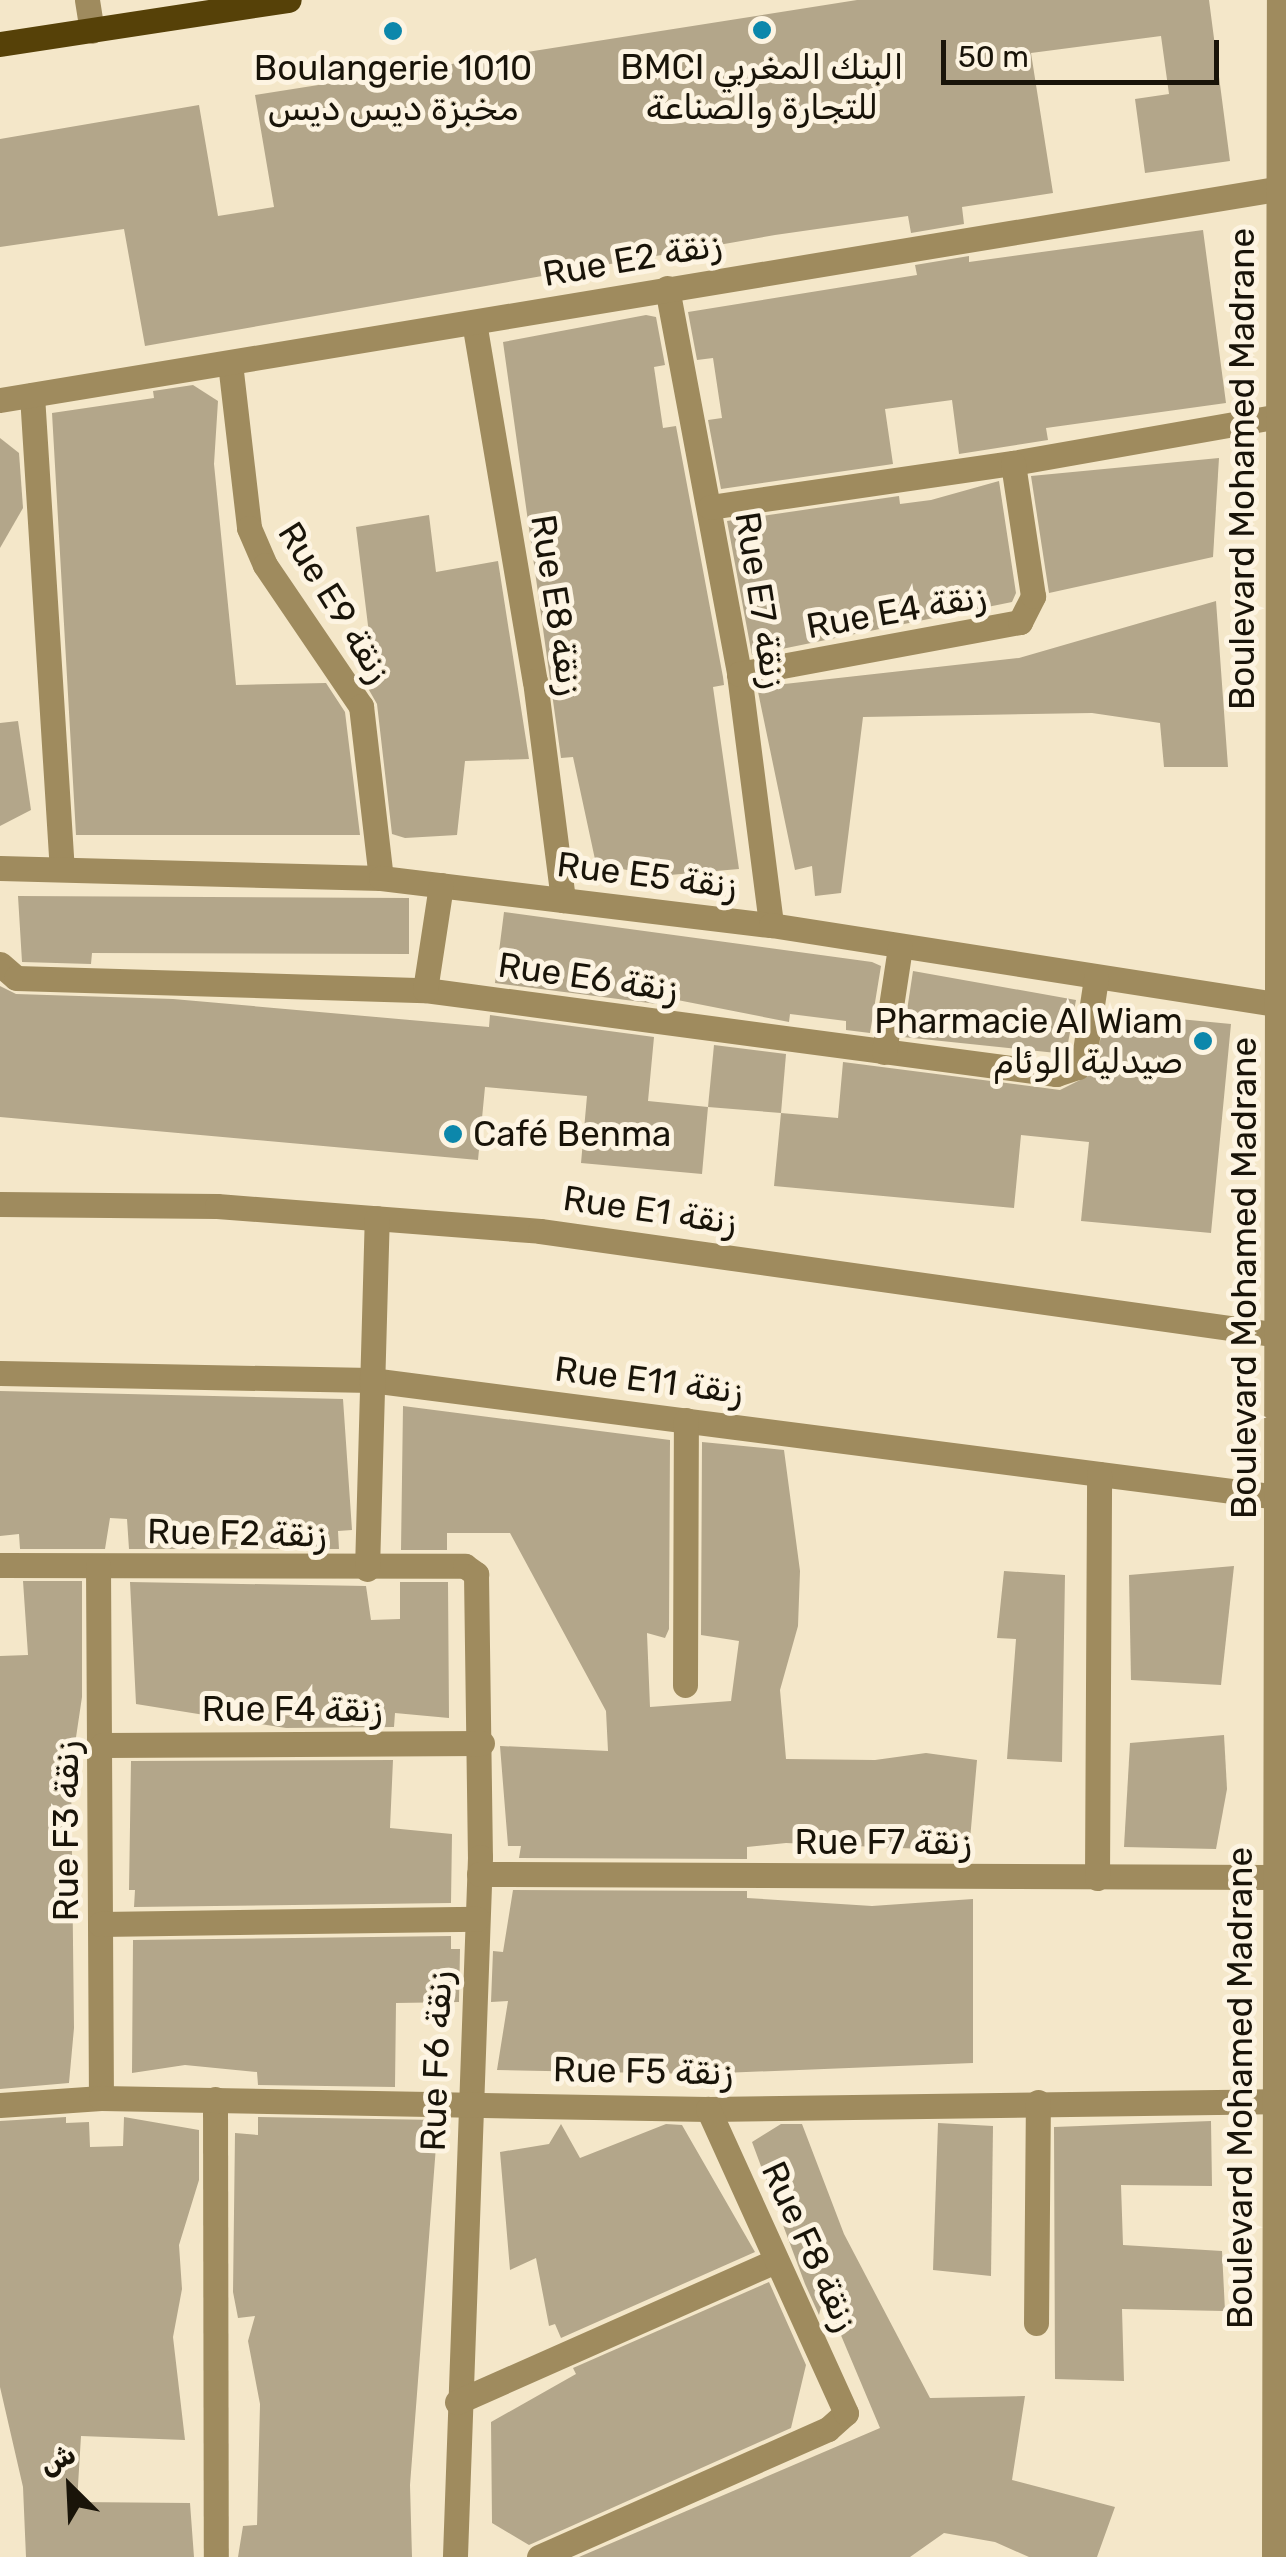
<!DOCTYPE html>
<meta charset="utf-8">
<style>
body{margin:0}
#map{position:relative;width:1286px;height:2557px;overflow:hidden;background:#f4e7c9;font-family:Rubik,Vazirmatn,sans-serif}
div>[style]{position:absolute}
.building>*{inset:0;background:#b3a68a}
.minor>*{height:25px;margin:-12.5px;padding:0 12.5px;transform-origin:12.5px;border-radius:12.5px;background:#9f8b5e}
.major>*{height:25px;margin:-12.5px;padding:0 12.5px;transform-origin:12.5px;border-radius:12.5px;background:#564108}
.dots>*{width:28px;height:28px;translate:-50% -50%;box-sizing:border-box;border:5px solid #fdf4e2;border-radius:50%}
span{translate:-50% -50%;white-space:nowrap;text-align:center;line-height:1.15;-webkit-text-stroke:10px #fdf4e2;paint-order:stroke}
.poi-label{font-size:35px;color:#191409}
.right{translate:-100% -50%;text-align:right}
.left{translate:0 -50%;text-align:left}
.street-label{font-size:35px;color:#191409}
.north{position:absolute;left:20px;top:2437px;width:100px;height:100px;-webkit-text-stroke:8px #fdf4e2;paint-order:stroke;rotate:336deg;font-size:28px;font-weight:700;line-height:40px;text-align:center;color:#191409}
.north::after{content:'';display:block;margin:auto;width:35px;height:45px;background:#191409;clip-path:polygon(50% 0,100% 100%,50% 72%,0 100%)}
.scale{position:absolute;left:941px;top:40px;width:278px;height:45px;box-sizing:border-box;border:5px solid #191409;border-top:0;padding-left:12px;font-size:30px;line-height:35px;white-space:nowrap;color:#191409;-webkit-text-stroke:8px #fdf4e2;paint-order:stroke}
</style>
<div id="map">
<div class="building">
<i style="clip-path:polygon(857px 0,1209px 0,1230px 161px,1145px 173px,1135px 99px,1169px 94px,1161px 36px,1031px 53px,1053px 193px,962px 207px,964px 224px,911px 233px,908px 216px,775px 235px,145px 346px,124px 229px,0 247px,0 139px,199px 105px,218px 216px,274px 207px,255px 95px)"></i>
<i style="clip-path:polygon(1203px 230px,1226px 403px,1046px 428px,1048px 440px,959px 454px,952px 400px,885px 409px,893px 464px,721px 489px,708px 420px,722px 418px,713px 358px,697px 360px,688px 312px,917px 275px,915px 265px,969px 256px,969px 262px)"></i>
<i style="clip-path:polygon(646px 315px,656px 317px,665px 365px,654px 367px,663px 428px,676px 426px,723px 677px,724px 685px,713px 687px,739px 869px,658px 876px,596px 864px,573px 757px,561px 758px,503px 342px)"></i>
<i style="clip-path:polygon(193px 385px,218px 401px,214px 464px,236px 685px,326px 683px,345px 712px,360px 835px,76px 835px,52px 413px,154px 398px,153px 391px)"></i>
<i style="clip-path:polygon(0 438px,19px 453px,23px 508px,0 548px)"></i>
<i style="clip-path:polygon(1219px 458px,1213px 557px,1049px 593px,1031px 476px)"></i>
<i style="clip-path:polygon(999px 481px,1016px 593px,1012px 602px,752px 655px,727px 521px,899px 496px,900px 504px,931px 500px)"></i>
<i style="clip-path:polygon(429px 515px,436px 572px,498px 561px,529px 759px,465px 761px,457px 835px,405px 838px,392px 834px,377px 704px,365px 683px,375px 683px,356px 527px)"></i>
<i style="clip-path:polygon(1216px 601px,1228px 767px,1164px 767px,1160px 723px,1092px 713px,863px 717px,841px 893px,815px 896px,812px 866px,795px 870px,757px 687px,1019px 658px)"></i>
<i style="clip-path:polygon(18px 721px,31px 810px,0 826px,0 723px)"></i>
<i style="clip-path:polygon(18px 896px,409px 898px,409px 954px,92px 953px,91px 964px,22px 962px)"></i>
<i style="clip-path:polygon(504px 912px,872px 962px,881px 966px,870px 1033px,846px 1030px,846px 1021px,790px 1014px,789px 1022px,657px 996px,657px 1004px,495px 983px)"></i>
<i style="clip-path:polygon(913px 971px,1076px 1000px,1066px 1054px,903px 1037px)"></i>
<i style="clip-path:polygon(0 986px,16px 994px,173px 999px,489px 1027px,490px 1015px,654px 1037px,648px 1101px,708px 1107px,702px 1174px,581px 1163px,587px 1096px,485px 1087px,478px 1160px,0 1117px)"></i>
<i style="clip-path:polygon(1107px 1012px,1231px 1024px,1211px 1233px,1081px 1221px,1089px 1142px,1021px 1135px,1014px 1208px,774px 1186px,781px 1113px,838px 1118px,843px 1062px,1060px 1090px,1092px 1074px)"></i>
<i style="clip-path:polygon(714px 1045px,786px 1054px,781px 1113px,708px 1107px)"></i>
<i style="clip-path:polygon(0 1391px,343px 1399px,352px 1530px,338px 1531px,339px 1549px,129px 1549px,127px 1519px,110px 1518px,105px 1549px,20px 1549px,19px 1534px,0 1536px)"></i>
<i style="clip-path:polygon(403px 1406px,670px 1440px,669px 1629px,665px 1638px,647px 1633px,650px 1707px,731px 1701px,739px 1641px,701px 1635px,702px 1442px,784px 1450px,800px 1571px,798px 1626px,780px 1690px,786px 1759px,875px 1760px,926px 1753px,977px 1760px,969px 1851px,786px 1843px,747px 1847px,747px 1859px,519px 1858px,521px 1846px,508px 1846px,500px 1746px,608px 1751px,606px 1711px,510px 1533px,447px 1533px,447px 1550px,401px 1550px)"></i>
<i style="clip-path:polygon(1234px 1566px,1221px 1685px,1131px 1680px,1129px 1575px)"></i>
<i style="clip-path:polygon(1004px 1571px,1065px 1575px,1062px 1762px,1007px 1759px,1016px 1639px,997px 1638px)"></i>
<i style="clip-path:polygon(23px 1581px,82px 1581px,82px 1697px,71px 1771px,74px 2028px,69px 2083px,0 2089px,0 1656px,28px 1655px)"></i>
<i style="clip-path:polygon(130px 1582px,366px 1586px,371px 1620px,400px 1619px,400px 1582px,448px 1582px,449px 1718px,395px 1713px,394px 1727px,286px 1728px,136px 1704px)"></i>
<i style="clip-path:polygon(1224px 1735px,1227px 1789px,1216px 1849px,1124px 1847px,1130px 1743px)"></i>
<i style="clip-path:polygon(393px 1760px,390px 1828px,452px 1834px,451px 1903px,134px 1907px,135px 1890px,129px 1890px,131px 1761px)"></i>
<i style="clip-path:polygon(513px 1890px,747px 1891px,747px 1898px,872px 1906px,973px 1899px,973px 2063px,698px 2074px,497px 2070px,508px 2001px,491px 2002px,493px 1951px,503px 1952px)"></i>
<i style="clip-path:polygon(451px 1936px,451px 1949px,460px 1949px,459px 2002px,396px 2003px,395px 2087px,258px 2085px,257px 2072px,185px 2065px,132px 2073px,133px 1940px)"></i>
<i style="clip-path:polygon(66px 2117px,66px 2123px,89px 2122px,90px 2147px,123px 2146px,124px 2117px,199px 2130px,199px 2180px,179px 2245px,182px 2289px,173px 2337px,185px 2440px,81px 2436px,77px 2502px,190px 2503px,194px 2557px,26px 2557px,23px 2487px,0 2387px,0 2121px)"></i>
<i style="clip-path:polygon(258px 2117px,438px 2120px,410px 2485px,412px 2557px,238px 2557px,243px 2526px,257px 2525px,260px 2404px,248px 2341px,255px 2316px,238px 2318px,233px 2292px,235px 2133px,258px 2135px)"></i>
<i style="clip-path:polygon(1211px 2121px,1212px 2186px,1121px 2185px,1123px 2245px,1222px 2251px,1225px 2311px,1122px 2309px,1124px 2381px,1055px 2379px,1054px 2127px)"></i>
<i style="clip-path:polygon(938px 2123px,993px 2126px,991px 2276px,933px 2270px)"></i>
<i style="clip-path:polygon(561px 2124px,580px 2158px,666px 2124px,682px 2125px,755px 2252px,561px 2338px,555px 2324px,549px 2326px,536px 2258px,510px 2270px,500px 2152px,549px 2144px)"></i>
<i style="clip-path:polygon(781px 2124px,802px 2124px,844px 2234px,930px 2398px,1025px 2396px,1012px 2480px,1115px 2507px,1097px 2557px,1029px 2557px,995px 2542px,944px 2533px,910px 2557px,579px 2557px,880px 2428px,824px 2295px,819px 2315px,805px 2284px,752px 2142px)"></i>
<i style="clip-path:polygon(769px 2282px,806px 2365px,791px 2428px,529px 2545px,492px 2523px,491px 2422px,576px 2374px,573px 2368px)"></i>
</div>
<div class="minor">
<i style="left:87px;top:0;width:31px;rotate:81deg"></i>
<i style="left:667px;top:288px;width:393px;rotate:79.4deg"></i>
<i style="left:739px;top:674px;width:253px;rotate:82.7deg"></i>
<i style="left:474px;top:322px;width:364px;rotate:80.4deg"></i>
<i style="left:535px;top:681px;width:221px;rotate:82.7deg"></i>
<i style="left:230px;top:363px;width:166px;rotate:83.4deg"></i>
<i style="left:249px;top:528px;width:40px;rotate:66.6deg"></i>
<i style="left:265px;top:565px;width:171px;rotate:55.8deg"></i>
<i style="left:361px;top:706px;width:173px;rotate:83.4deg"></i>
<i style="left:32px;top:395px;width:475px;rotate:86.4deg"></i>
<i style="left:0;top:400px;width:1293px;rotate:-9.39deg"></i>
<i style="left:710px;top:507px;width:306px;rotate:-8.3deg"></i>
<i style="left:1013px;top:463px;width:277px;rotate:-10deg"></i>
<i style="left:739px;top:674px;width:286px;rotate:-10.5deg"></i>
<i style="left:1020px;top:622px;width:29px;rotate:-63deg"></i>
<i style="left:1033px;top:596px;width:134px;rotate:-98.6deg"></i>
<i style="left:0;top:868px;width:381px;rotate:1.5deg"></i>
<i style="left:381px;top:878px;width:393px;rotate:6.9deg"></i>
<i style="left:771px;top:925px;width:516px;rotate:8.91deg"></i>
<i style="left:0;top:964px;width:21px;rotate:41deg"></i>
<i style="left:16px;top:978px;width:409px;rotate:1.7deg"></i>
<i style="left:425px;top:990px;width:637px;rotate:7.58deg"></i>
<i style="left:1056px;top:1074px;width:23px;rotate:-18deg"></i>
<i style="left:1078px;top:1067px;width:17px;rotate:-66deg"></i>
<i style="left:1085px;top:1051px;width:74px;rotate:-81.4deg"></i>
<i style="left:425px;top:990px;width:106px;rotate:-81.3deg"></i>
<i style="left:884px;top:1052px;width:106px;rotate:-81.3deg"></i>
<i style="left:0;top:1204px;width:217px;rotate:0.5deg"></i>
<i style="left:217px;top:1206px;width:324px;rotate:4.4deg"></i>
<i style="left:540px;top:1231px;width:753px;rotate:8.01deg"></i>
<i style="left:0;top:1373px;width:371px;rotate:1.1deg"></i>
<i style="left:371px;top:1380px;width:923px;rotate:7.35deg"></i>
<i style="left:0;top:1565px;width:465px;rotate:0.1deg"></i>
<i style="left:465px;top:1566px;width:14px;rotate:36deg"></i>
<i style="left:476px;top:1574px;width:283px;rotate:89.2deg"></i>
<i style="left:480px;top:1857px;width:700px;rotate:92.05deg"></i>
<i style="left:98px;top:1566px;width:532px;rotate:89.68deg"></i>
<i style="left:367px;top:1569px;width:351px;rotate:-88.4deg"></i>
<i style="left:685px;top:1685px;width:265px;rotate:-89.8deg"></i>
<i style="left:102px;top:1745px;width:380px;rotate:-0.3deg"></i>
<i style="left:479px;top:1874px;width:807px;rotate:0.21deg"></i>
<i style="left:1097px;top:1878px;width:404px;rotate:-89.7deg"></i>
<i style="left:100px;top:1924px;width:377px;rotate:-0.8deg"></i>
<i style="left:215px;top:2099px;width:458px;rotate:89.9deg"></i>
<i style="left:0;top:2105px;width:101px;rotate:-4deg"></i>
<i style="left:101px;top:2098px;width:607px;rotate:1.04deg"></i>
<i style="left:708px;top:2109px;width:578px;rotate:-0.79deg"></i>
<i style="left:1036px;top:2323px;width:221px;rotate:-89.5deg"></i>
<i style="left:457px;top:2402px;width:348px;rotate:-23.9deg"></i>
<i style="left:539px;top:2557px;width:316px;rotate:-23.9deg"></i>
<i style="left:828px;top:2429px;width:24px;rotate:-42deg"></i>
<i style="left:846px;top:2413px;width:334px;rotate:-114.4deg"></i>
<i style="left:1274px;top:2557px;width:2557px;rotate:-89.89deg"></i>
</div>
<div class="major">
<i style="left:0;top:44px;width:292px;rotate:-8.7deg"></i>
</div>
<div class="dots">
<i style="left:762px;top:30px;background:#0c87ab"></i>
<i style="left:393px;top:31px;background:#0c87ab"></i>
<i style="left:1203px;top:1041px;background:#0c87ab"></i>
<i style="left:453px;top:1134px;background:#0c87ab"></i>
</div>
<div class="poi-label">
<span style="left:762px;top:87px">BMCI البنك المغربي<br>للتجارة والصناعة</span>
<span style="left:393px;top:88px">Boulangerie 1010<br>مخبزة ديس ديس</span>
<span class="right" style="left:1183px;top:1041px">Pharmacie Al Wiam<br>صيدلية الوئام</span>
<span class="left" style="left:473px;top:1134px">Café Benma</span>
</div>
<div class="street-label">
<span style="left:632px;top:259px;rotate:-10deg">Rue E2 زنقة</span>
<span style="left:1242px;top:469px;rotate:-90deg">Boulevard Mohamed Madrane</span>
<span style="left:761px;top:600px;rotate:81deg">Rue E7 زنقة</span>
<span style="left:335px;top:602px;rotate:58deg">Rue E9 زنقة</span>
<span style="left:557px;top:605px;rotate:81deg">Rue E8 زنقة</span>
<span style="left:896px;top:611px;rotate:-10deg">Rue E4 زنقة</span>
<span style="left:647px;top:875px;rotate:7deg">Rue E5 زنقة</span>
<span style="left:588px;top:977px;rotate:8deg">Rue E6 زنقة</span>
<span style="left:650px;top:1210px;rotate:8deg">Rue E1 زنقة</span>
<span style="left:1244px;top:1278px;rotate:-90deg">Boulevard Mohamed Madrane</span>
<span style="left:649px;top:1380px;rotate:7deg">Rue E11 زنقة</span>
<span style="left:237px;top:1533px;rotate:1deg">Rue F2 زنقة</span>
<span style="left:292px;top:1709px">Rue F4 زنقة</span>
<span style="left:66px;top:1831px;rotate:-90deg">Rue F3 زنقة</span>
<span style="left:883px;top:1842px">Rue F7 زنقة</span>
<span style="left:436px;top:2061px;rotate:-88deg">Rue F6 زنقة</span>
<span style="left:643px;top:2071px;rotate:1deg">Rue F5 زنقة</span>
<span style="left:1240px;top:2088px;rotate:-90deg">Boulevard Mohamed Madrane</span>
<span style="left:810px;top:2246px;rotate:65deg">Rue F8 زنقة</span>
</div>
<div class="north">ش</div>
<div class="scale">50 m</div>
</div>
